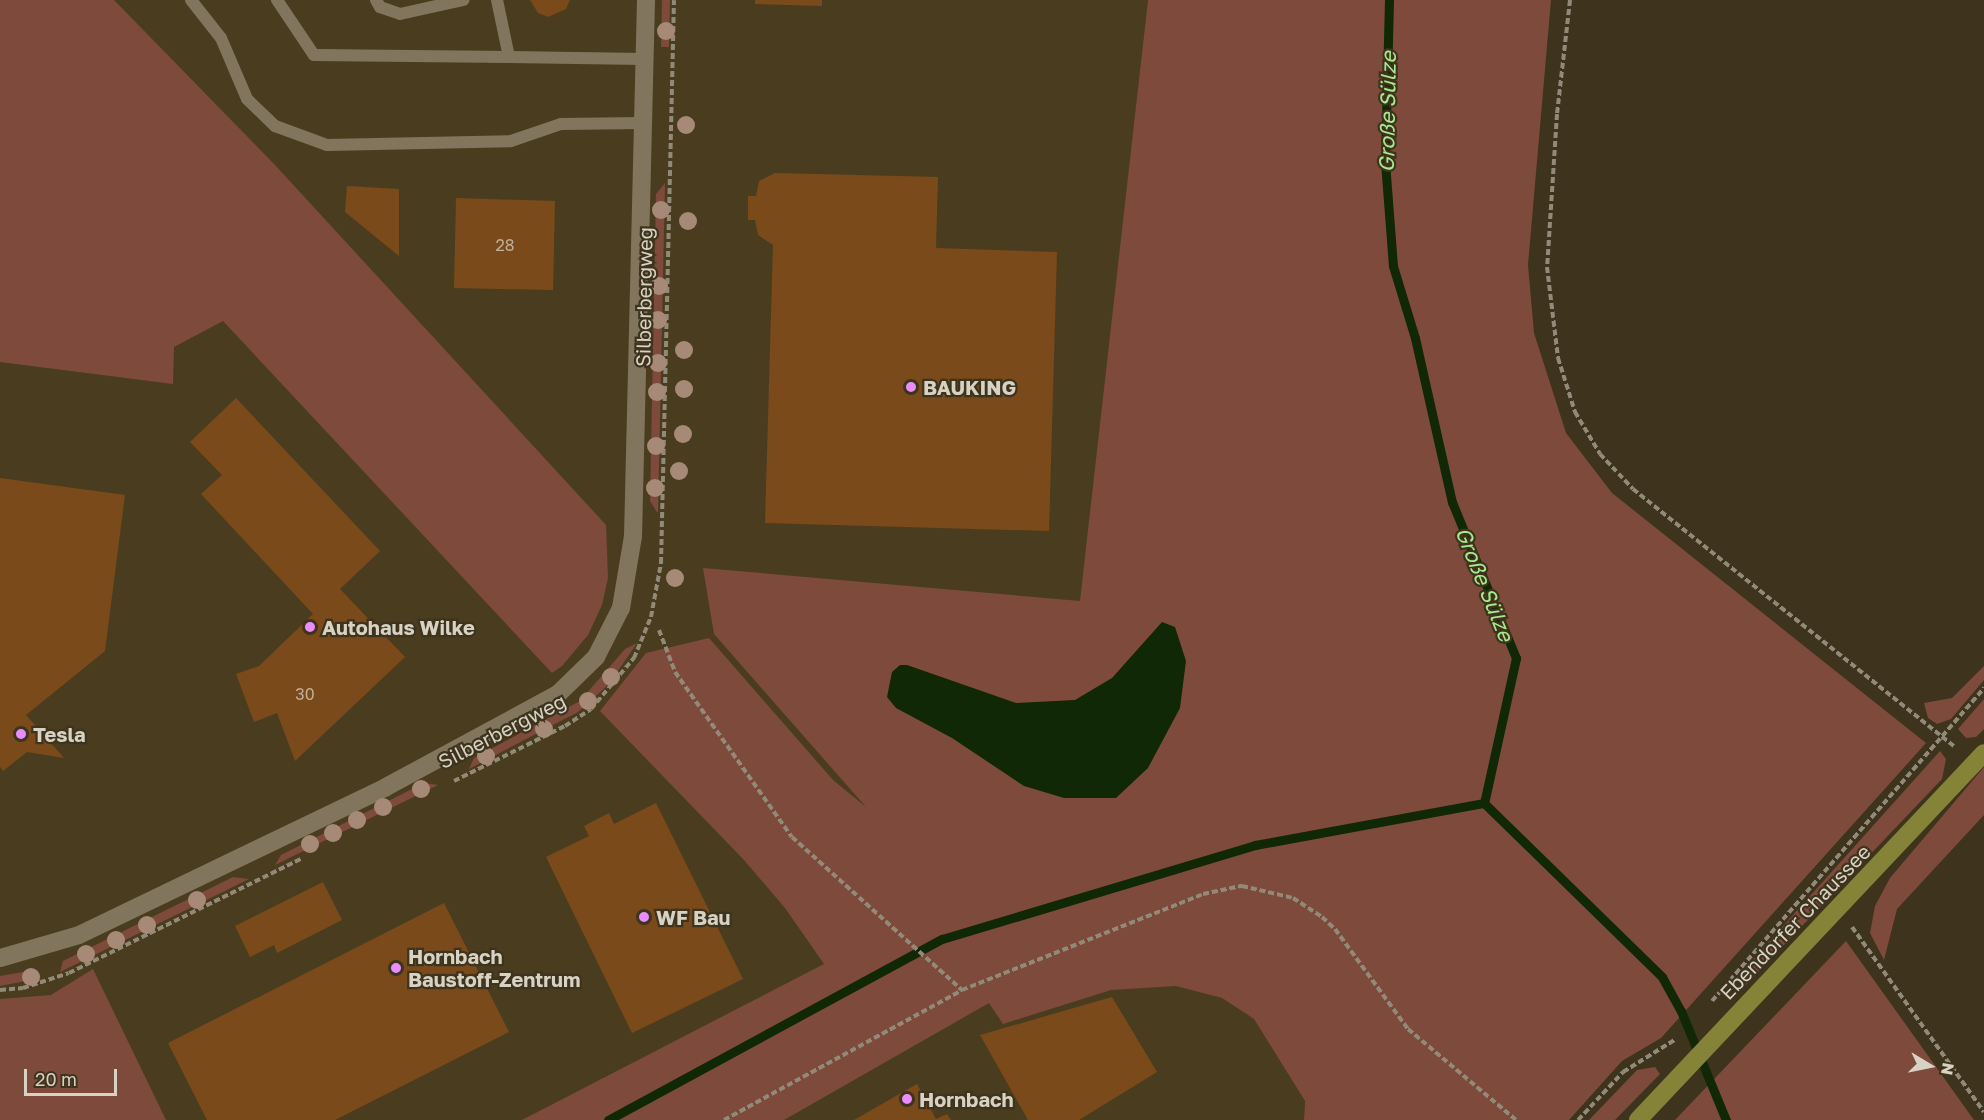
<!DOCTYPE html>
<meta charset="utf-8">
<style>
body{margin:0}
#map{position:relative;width:1984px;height:1120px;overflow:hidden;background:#3e341d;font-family:"Golos Text",sans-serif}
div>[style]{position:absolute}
.built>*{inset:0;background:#4a3d1f}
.green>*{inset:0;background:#7e4a3c}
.water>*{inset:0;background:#102805}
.stream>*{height:9px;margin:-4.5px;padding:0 4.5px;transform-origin:4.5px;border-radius:4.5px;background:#102805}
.building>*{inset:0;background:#7a4a1b}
.path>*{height:4px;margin-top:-2px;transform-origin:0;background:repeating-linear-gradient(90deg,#928a78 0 6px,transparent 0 9px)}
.lane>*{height:12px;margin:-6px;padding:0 6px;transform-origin:6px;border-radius:6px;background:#81765d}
.street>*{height:18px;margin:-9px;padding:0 9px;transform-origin:9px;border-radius:9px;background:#81765d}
.primary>*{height:18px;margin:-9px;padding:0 9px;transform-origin:9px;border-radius:9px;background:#848338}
.trees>*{width:18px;height:18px;margin:-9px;border-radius:50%;background:#a68977}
.dots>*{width:16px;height:16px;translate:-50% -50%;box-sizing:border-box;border:3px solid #3e341d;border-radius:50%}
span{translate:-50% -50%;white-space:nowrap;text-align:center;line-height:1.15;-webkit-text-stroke:4.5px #3e341d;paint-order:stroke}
.number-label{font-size:16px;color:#c0b09a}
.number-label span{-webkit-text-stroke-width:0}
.street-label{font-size:20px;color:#d8d2c5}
.poi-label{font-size:20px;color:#d8d2c5;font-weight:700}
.left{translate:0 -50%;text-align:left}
.water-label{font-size:21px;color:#a7eb8e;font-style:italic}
.north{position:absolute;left:1900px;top:1036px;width:60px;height:60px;-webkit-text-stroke:4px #3e341d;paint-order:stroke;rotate:100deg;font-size:16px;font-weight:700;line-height:24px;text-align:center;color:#d8d2c5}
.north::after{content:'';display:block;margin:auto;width:21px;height:27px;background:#d8d2c5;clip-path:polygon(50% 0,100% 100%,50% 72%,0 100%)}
.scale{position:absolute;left:24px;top:1069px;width:93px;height:27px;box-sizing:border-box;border:3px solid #d8d2c5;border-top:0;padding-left:8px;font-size:18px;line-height:21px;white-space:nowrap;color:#d8d2c5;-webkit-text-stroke:4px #3e341d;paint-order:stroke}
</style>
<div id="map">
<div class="built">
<i style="clip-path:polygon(0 0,1148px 0,1085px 568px,1176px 985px,1222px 998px,1254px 1019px,1305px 1101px,1304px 1120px,0 1120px)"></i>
</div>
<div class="green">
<i style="clip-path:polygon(0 0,114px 0,275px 165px,606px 525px,608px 578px,602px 605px,588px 635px,562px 666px,552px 673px,223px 321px,174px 347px,173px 384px,0 362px)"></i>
<i style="clip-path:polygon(662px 0,670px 0,669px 47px,661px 47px)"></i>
<i style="clip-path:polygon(1148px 0,1551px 0,1528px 265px,1534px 333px,1566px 433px,1612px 493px,1926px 743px,1661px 1038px,1622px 1061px,1569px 1120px,1304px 1120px,1305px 1101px,1254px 1019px,1222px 998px,1176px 986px,1111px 990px,1003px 1024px,989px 1003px,784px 1120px,522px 1120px,824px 964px,785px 908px,744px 860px,600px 711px,646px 653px,709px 638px,833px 780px,866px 807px,714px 634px,703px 568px,1080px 601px)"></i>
<i style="clip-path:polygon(665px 183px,658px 512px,657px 512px,650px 501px,656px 194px)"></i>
<i style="clip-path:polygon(637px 643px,609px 684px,578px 712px,469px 769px,474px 758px,580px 701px,625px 649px)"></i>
<i style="clip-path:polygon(1984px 666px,1984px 680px,1951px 719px,1937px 724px,1928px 718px,1924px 703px,1952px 698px)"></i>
<i style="clip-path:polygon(1984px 699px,1984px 729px,1976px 737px,1966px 738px,1958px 729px)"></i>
<i style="clip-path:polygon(1940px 751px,1946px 759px,1942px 779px,1744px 987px,1742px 972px)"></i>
<i style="clip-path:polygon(1984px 767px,1984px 815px,1897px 909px,1884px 960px,1870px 933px,1875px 906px,1890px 878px)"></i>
<i style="clip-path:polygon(424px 783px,438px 785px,275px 865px,281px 855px)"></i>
<i style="clip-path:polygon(233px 877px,249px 879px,60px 972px,63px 961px)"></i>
<i style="clip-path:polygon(1846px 941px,1974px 1120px,1675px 1120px)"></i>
<i style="clip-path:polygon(93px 969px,166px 1120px,0 1120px,0 999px,51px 995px)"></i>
<i style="clip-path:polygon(34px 970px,41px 978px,0 986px,0 976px)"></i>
<i style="clip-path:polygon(1655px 1067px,1660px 1074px,1615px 1120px,1589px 1120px,1637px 1070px)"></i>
</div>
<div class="water">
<i style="clip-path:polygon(1162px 622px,1175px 627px,1186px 661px,1180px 708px,1148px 768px,1116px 798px,1064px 798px,1024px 786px,952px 738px,896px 708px,887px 697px,892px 672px,900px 665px,907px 665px,1016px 703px,1075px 700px,1112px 678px)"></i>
</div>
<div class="stream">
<i style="left:1389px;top:0;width:162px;rotate:91.4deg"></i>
<i style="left:1385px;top:162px;width:104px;rotate:85.6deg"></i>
<i style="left:1393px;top:266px;width:75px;rotate:73deg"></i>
<i style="left:1415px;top:338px;width:168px;rotate:77.3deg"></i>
<i style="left:1452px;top:502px;width:169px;rotate:67.7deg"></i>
<i style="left:1516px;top:658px;width:148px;rotate:102.4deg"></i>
<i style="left:1484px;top:803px;width:249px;rotate:44.3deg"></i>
<i style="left:1662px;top:977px;width:39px;rotate:61deg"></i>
<i style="left:1681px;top:1011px;width:118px;rotate:67.6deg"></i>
<i style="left:608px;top:1120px;width:380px;rotate:-28.5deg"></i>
<i style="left:942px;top:939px;width:327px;rotate:-16.7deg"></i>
<i style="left:1255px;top:845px;width:233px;rotate:-10.4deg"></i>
</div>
<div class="building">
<i style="clip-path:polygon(530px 0,570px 0,566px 9px,548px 17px,538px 13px)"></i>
<i style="clip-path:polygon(755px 0,822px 0,822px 6px,755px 4px)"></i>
<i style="clip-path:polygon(775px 173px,938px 177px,936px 248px,1057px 252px,1049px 531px,765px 523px,773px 245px,758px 235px,755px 220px,748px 220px,748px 196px,756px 196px,759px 181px)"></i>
<i style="clip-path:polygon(347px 186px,399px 189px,399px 256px,345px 212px)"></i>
<i style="clip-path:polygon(456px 198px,555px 201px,553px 290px,454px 288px)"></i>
<i style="clip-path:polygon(236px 398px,380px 551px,340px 589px,405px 657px,295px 761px,277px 713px,254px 722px,236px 674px,259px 666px,313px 614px,201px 494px,222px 475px,190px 442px)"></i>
<i style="clip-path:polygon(0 478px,125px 495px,105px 651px,26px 715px,64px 758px,27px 752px,3px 771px,0 767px)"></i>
<i style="clip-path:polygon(656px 803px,743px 979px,632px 1033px,546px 857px,589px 836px,584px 826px,609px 813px,614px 824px)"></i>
<i style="clip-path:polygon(323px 882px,342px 920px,277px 953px,274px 945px,250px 957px,235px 926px)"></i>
<i style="clip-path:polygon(444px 903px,509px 1032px,335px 1120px,207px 1120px,168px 1043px)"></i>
<i style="clip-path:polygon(1112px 997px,1157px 1072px,1079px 1120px,1028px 1120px,980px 1035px)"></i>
<i style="clip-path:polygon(917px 1084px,936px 1119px,947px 1114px,951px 1120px,854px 1120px)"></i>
</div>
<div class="path">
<i style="left:1570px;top:0;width:115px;rotate:96.5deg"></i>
<i style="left:1557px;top:114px;width:153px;rotate:93.7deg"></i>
<i style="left:1547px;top:267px;width:92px;rotate:83.1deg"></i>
<i style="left:1558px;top:358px;width:57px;rotate:72.5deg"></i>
<i style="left:1575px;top:412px;width:49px;rotate:59.2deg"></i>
<i style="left:1600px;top:454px;width:48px;rotate:46.7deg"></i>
<i style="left:1633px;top:489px;width:413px;rotate:38.7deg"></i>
<i style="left:659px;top:630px;width:45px;rotate:69.1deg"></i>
<i style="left:675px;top:672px;width:202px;rotate:54.7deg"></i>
<i style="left:792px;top:837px;width:229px;rotate:42deg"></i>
<i style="left:454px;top:781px;width:124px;rotate:-26.4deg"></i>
<i style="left:565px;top:726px;width:31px;rotate:-33deg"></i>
<i style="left:591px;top:709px;width:67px;rotate:-49.9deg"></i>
<i style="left:634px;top:658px;width:44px;rotate:-67.5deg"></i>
<i style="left:651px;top:617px;width:55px;rotate:-79.5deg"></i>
<i style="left:661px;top:563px;width:563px;rotate:-88.68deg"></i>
<i style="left:1852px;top:927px;width:227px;rotate:54.5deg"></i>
<i style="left:0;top:990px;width:23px;rotate:-5deg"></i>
<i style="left:23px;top:988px;width:48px;rotate:-18.1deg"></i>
<i style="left:69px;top:973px;width:261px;rotate:-26.2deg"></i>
<i style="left:1712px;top:1001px;width:415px;rotate:-49deg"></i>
<i style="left:724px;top:1120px;width:271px;rotate:-28.6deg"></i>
<i style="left:962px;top:990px;width:259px;rotate:-21.7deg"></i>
<i style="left:1203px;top:894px;width:40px;rotate:-12deg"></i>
<i style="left:1242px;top:886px;width:52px;rotate:13.2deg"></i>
<i style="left:1293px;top:898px;width:35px;rotate:33deg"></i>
<i style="left:1322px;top:917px;width:18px;rotate:43deg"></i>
<i style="left:1335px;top:929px;width:124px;rotate:53.9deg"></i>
<i style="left:1408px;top:1029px;width:141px;rotate:40.1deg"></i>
<i style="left:1578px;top:1120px;width:66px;rotate:-46.8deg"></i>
<i style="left:1623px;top:1072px;width:62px;rotate:-31.9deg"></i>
</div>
<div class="lane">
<i style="left:191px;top:0;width:48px;rotate:51.7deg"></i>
<i style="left:221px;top:38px;width:66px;rotate:66.9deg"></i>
<i style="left:247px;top:99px;width:39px;rotate:44deg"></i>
<i style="left:275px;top:126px;width:55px;rotate:20.1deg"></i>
<i style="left:327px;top:145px;width:184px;rotate:-1.2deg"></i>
<i style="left:511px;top:141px;width:53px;rotate:-18.8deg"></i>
<i style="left:561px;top:124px;width:82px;rotate:-0.7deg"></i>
<i style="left:277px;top:0;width:66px;rotate:56.1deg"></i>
<i style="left:314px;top:55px;width:195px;rotate:0.6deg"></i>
<i style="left:376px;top:0;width:8px;rotate:60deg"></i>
<i style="left:380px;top:7px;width:21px;rotate:19deg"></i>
<i style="left:400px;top:14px;width:65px;rotate:-12.5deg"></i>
<i style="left:497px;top:0;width:58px;rotate:78.1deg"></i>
<i style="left:509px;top:57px;width:135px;rotate:0.8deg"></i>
</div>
<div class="street">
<i style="left:0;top:958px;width:82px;rotate:-16.2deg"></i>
<i style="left:79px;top:935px;width:341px;rotate:-25.7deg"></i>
<i style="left:386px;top:787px;width:196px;rotate:-28.4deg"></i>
<i style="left:558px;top:694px;width:53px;rotate:-44.2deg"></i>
<i style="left:596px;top:657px;width:55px;rotate:-63deg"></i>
<i style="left:621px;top:608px;width:73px;rotate:-80.5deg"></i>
<i style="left:633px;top:536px;width:536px;rotate:-88.61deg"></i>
</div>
<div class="primary">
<i style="left:1638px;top:1120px;width:504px;rotate:-46.69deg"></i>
</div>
<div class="trees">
<i style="left:666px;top:31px"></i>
<i style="left:686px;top:125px"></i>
<i style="left:661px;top:210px"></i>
<i style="left:688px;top:221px"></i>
<i style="left:659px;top:286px"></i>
<i style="left:658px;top:320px"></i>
<i style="left:684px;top:350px"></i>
<i style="left:658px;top:363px"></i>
<i style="left:684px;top:389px"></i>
<i style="left:657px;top:392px"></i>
<i style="left:683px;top:434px"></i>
<i style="left:656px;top:446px"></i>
<i style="left:679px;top:471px"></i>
<i style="left:655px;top:488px"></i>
<i style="left:675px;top:578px"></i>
<i style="left:611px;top:677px"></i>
<i style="left:588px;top:701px"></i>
<i style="left:544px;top:729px"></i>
<i style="left:486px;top:756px"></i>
<i style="left:421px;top:789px"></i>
<i style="left:383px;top:807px"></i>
<i style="left:357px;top:820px"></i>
<i style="left:333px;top:833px"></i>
<i style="left:310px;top:844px"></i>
<i style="left:197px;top:900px"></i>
<i style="left:147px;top:925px"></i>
<i style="left:116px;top:940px"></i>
<i style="left:86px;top:954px"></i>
<i style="left:31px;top:977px"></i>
</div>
<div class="dots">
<i style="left:911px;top:387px;background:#e98dfe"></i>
<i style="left:310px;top:627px;background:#e98dfe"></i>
<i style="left:21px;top:734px;background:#e98dfe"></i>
<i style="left:644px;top:917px;background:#e98dfe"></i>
<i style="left:396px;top:968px;background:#e98dfe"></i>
<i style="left:907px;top:1099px;background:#e98dfe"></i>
</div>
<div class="number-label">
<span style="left:505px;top:245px">28</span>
<span style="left:305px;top:694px">30</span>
</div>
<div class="street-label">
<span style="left:644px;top:297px;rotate:-89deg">Silberbergweg</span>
<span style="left:502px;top:731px;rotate:-27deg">Silberbergweg</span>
<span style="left:1795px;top:922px;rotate:-46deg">Ebendorfer Chaussee</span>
</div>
<div class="poi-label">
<span class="left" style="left:923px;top:387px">BAUKING</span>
<span class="left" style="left:322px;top:627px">Autohaus Wilke</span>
<span class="left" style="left:33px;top:734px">Tesla</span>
<span class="left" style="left:656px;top:917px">WF Bau</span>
<span class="left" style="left:408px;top:968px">Hornbach<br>Baustoff-Zentrum</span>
<span class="left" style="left:919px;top:1099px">Hornbach</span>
</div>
<div class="water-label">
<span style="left:1387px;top:112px;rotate:-89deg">Große Sülze</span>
<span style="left:1485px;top:584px;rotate:68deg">Große Sülze</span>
</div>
<div class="north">N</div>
<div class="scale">20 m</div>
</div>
